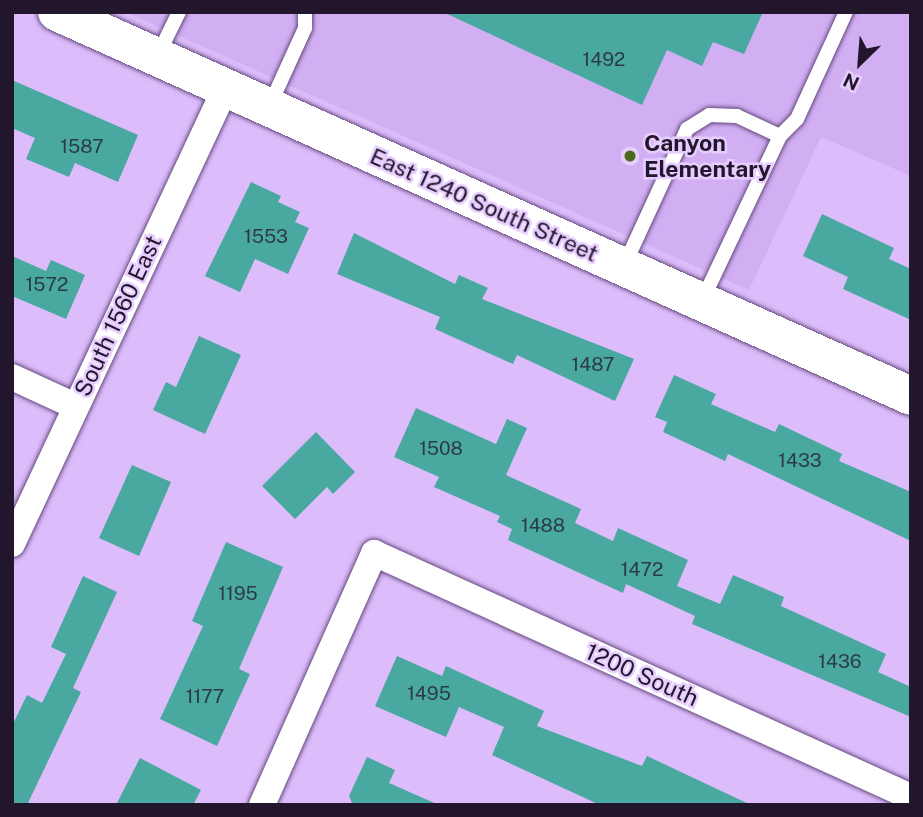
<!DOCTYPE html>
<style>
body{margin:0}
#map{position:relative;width:923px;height:817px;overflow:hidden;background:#dcbcfa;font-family:"Public Sans",sans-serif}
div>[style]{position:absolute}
.built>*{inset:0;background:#d2aff3}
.building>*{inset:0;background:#49a8a0}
.roads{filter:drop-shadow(0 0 2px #664a80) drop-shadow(0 0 2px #664a80)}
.lane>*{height:14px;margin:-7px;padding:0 7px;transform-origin:7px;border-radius:7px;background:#fff}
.street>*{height:26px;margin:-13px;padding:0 13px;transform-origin:13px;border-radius:13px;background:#fff}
.secondary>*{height:38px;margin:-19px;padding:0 19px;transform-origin:19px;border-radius:19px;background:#fff}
.dots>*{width:19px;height:19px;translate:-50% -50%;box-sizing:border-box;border:4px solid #e6cdfe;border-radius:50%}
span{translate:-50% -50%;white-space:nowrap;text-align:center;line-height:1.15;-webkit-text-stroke:5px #e6cdfe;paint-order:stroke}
.number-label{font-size:19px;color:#2c3a49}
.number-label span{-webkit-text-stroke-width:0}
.poi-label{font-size:23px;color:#22162c;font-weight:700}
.left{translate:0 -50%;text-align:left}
.street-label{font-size:23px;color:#22162c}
.frame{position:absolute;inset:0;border:14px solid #22162c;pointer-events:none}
.north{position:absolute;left:825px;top:28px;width:70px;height:70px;-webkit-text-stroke:5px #e6cdfe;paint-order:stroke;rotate:205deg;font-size:19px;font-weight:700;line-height:28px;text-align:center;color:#22162c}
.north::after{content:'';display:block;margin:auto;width:24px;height:32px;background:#22162c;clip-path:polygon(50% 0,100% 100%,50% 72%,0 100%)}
</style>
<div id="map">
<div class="built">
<i style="clip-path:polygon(125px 12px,911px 12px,911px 176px,821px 137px,749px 290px)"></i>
</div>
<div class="building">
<i style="clip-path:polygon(443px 12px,763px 12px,744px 54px,713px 42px,702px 66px,667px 50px,642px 105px)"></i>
<i style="clip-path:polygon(12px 80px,138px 135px,118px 182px,75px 163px,69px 177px,26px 159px,35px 138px,12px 128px)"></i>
<i style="clip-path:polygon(251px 182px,281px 196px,278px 202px,300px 212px,295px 222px,309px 228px,288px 274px,255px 259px,240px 292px,205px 276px)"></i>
<i style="clip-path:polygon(822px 214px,894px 248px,889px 259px,911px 269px,911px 320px,843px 289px,848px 277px,803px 256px)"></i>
<i style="clip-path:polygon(354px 233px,455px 284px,459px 275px,488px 288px,482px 299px,634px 359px,615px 401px,517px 355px,513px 364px,435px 329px,440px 317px,337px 274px)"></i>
<i style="clip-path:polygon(12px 256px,46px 271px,51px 260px,85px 275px,66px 319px,12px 296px)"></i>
<i style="clip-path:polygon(199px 336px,241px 355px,205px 434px,153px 410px,166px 382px,176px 387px)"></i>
<i style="clip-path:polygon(674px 375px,716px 394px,711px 404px,775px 432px,779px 424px,842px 454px,839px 461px,911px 492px,911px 541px,728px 454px,725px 461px,663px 432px,667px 422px,655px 417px)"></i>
<i style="clip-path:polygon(416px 408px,496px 444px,507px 419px,527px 428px,506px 475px,581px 509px,575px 523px,613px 541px,618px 528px,688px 560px,677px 586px,720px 604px,733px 575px,784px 597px,781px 606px,886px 654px,878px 672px,911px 687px,911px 717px,692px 624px,695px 616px,626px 584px,623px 593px,508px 540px,512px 529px,497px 522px,500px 516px,434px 487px,439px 477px,394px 457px)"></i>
<i style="clip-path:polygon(316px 432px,355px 472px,333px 494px,327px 487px,295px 519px,262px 486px)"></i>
<i style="clip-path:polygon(132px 465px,171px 482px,139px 556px,99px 538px)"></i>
<i style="clip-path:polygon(226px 542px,283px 567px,239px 669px,250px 674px,217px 746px,160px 719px,203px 626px,192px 621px)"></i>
<i style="clip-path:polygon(83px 576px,117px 592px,73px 688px,81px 692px,27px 805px,12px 805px,12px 726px,27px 695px,42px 703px,66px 654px,51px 647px)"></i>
<i style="clip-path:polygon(397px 656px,442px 676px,446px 666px,544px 711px,537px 726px,642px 766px,647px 756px,751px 805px,600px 805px,492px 755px,504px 727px,459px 707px,446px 737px,375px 706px)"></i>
<i style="clip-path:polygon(367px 757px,395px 770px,389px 783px,439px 805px,353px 805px,349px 796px)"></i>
<i style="clip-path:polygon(140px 758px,201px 790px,193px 805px,116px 805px)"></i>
</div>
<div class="roads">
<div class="lane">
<i style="left:158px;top:55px;width:48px;rotate:-64deg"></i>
<i style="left:269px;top:107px;width:87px;rotate:-65.5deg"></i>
<i style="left:305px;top:28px;width:16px;rotate:-90deg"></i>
<i style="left:780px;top:136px;width:24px;rotate:-45deg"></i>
<i style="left:797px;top:119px;width:118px;rotate:-65.4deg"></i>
<i style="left:624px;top:266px;width:151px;rotate:-65.3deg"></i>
<i style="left:687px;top:129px;width:26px;rotate:-32deg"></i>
<i style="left:709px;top:115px;width:28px;rotate:2deg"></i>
<i style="left:737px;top:116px;width:47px;rotate:24.9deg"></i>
<i style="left:780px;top:136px;width:183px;rotate:115.3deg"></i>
</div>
<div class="street">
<i style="left:12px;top:377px;width:69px;rotate:24.7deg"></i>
<i style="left:12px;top:544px;width:502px;rotate:-64.91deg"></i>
<i style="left:262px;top:805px;width:276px;rotate:-66deg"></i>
<i style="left:374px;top:553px;width:590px;rotate:24.44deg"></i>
</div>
<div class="secondary">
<i style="left:57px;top:12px;width:936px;rotate:24.21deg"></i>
</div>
</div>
<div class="dots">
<i style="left:630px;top:156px;background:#4c681b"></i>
</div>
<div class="number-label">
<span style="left:604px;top:60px">1492</span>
<span style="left:82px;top:147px">1587</span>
<span style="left:266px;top:237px">1553</span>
<span style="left:47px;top:285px">1572</span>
<span style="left:593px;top:365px">1487</span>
<span style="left:441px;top:449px">1508</span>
<span style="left:800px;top:461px">1433</span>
<span style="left:543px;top:526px">1488</span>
<span style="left:642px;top:570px">1472</span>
<span style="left:238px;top:594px">1195</span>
<span style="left:840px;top:662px">1436</span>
<span style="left:429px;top:694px">1495</span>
<span style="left:205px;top:697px">1177</span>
</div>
<div class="poi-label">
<span class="left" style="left:644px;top:156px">Canyon<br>Elementary</span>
</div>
<div class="street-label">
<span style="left:484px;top:205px;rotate:24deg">East 1240 South Street</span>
<span style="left:118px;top:316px;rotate:-65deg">South 1560 East</span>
<span style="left:642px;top:675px;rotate:24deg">1200 South</span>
</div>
<div class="frame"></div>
<div class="north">N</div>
</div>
